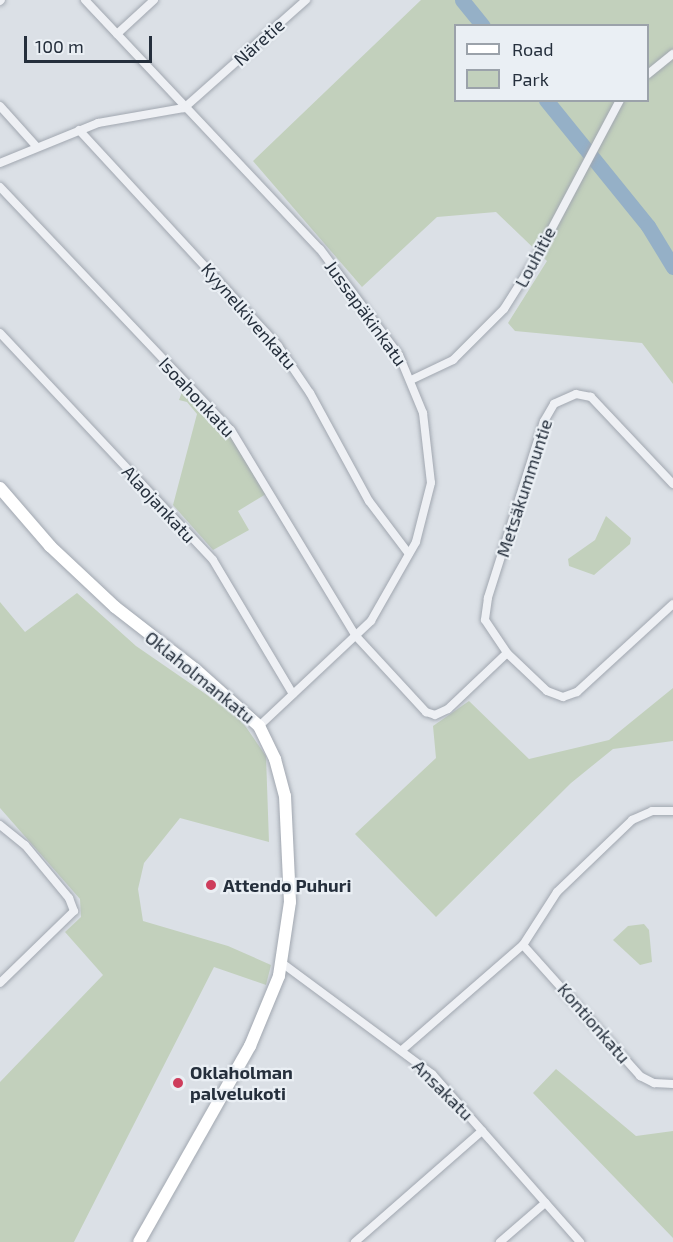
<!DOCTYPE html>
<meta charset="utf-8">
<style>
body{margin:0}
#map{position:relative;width:673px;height:1242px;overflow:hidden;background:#dbe0e6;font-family:"Exo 2",sans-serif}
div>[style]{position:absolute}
.green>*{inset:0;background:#c2d0bc}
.river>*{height:15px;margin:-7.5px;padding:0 7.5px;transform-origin:7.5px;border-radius:7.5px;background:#95b0c7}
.roads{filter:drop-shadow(0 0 2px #a1a7b0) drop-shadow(0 0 2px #a1a7b0)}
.street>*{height:8px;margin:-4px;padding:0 4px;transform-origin:4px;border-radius:4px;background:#eef0f4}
.secondary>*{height:12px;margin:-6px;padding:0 6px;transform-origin:6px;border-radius:6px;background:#fff}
.dots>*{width:16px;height:16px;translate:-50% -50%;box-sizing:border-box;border:3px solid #eaeff4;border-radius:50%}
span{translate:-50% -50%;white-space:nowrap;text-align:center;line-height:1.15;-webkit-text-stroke:4.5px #eaeff4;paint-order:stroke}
.street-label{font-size:18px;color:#252f3c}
.poi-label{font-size:18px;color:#252f3c;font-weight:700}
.left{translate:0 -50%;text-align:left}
.legend{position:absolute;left:454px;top:24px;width:195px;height:78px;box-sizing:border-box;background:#eaeff4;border:2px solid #9ba2aa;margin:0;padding:8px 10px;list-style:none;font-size:18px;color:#252f3c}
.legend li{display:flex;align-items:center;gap:12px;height:30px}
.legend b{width:30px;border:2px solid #9ba2aa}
.scale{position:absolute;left:24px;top:36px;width:128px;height:27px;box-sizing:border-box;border:3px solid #252f3c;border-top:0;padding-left:8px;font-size:18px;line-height:21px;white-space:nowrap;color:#252f3c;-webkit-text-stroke:4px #eaeff4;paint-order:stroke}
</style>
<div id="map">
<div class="green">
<i style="clip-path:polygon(evenodd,421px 0,673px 0,673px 384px,642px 343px,515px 331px,508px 323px,547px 261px,496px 212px,437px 217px,362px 287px,253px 161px,421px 0,456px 26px,648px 26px,648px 100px,456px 100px,456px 26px)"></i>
<i style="clip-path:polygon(183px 389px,233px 438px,266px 494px,238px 511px,249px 530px,213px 550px,173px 505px,197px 414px,187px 402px,179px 400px)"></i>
<i style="clip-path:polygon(606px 516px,631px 538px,630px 544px,594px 575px,569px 566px,568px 559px,595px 540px)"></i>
<i style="clip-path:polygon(77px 593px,136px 646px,239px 717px,266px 756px,269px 842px,180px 818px,144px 863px,138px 889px,143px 921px,228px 946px,271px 965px,266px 985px,214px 967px,74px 1242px,0 1242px,0 1082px,103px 975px,65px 932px,81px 917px,80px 899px,0 808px,0 602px,25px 632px)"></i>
<i style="clip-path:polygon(673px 688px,673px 741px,613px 749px,571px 783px,436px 917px,355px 834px,436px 758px,433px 726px,469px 701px,529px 759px,609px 740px)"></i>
<i style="clip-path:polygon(644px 924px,649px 930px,652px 962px,640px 965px,613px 940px,628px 926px)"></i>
<i style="clip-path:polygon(556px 1069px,636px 1136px,673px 1131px,673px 1238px,533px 1093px)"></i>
</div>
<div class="river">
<i style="left:462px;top:0;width:33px;rotate:51deg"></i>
<i style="left:546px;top:100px;width:162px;rotate:51deg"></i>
<i style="left:648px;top:226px;width:48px;rotate:58.6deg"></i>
</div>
<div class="roads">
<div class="street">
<i style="left:85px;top:0;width:342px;rotate:46.7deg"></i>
<i style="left:320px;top:249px;width:132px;rotate:53.3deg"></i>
<i style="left:399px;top:355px;width:63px;rotate:67.5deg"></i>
<i style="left:423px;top:413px;width:70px;rotate:83.5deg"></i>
<i style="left:431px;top:483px;width:61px;rotate:104.3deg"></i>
<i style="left:416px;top:542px;width:91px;rotate:119.7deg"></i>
<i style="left:371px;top:621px;width:154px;rotate:136.8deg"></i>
<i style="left:0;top:1px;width:1px;rotate:-45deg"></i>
<i style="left:117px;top:34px;width:50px;rotate:-42.6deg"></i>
<i style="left:648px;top:74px;width:32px;rotate:-39deg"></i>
<i style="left:0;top:106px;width:54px;rotate:48deg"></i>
<i style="left:79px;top:130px;width:294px;rotate:47.3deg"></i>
<i style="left:278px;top:346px;width:57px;rotate:55.8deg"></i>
<i style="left:310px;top:393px;width:123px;rotate:61.4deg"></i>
<i style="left:369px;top:501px;width:66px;rotate:53deg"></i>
<i style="left:0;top:163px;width:106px;rotate:-22.2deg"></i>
<i style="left:98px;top:123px;width:87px;rotate:-9.9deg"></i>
<i style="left:184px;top:108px;width:163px;rotate:-41.5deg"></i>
<i style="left:0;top:187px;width:335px;rotate:46.5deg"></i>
<i style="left:231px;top:430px;width:240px;rotate:58.8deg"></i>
<i style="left:355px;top:635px;width:105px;rotate:47.3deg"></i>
<i style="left:426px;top:712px;width:9px;rotate:18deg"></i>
<i style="left:435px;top:715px;width:14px;rotate:-25deg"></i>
<i style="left:448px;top:709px;width:81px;rotate:-43.5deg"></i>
<i style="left:0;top:333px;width:311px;rotate:46.8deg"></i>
<i style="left:213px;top:560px;width:156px;rotate:59.2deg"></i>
<i style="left:411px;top:380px;width:47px;rotate:-25.5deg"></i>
<i style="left:453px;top:360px;width:72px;rotate:-45deg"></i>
<i style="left:504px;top:309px;width:58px;rotate:-57.7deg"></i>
<i style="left:535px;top:260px;width:181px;rotate:-62deg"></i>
<i style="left:673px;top:484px;width:120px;rotate:-133.3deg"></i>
<i style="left:591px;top:397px;width:15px;rotate:-169deg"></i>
<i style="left:576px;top:394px;width:24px;rotate:156deg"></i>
<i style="left:554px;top:404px;width:20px;rotate:120deg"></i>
<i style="left:544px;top:421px;width:186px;rotate:107.6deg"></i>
<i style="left:488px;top:598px;width:22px;rotate:98deg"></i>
<i style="left:485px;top:620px;width:40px;rotate:56deg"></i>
<i style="left:507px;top:653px;width:55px;rotate:43.5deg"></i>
<i style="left:547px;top:691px;width:17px;rotate:21deg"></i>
<i style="left:563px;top:697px;width:15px;rotate:-20deg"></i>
<i style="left:577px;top:692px;width:130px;rotate:-42.5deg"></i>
<i style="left:0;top:825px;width:32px;rotate:39deg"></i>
<i style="left:25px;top:845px;width:69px;rotate:50.3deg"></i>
<i style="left:69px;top:898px;width:14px;rotate:69deg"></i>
<i style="left:74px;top:911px;width:103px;rotate:135.8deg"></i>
<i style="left:523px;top:945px;width:176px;rotate:48.2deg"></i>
<i style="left:640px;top:1076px;width:16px;rotate:27deg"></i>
<i style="left:654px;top:1083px;width:19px;rotate:3deg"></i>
<i style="left:282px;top:963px;width:187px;rotate:36.5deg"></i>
<i style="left:432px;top:1074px;width:224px;rotate:48.6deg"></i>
<i style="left:402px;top:1050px;width:160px;rotate:-41deg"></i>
<i style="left:523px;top:945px;width:63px;rotate:-57.3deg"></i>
<i style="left:557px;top:892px;width:104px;rotate:-43.8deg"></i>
<i style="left:632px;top:820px;width:22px;rotate:-24deg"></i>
<i style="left:652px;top:811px;width:21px"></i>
<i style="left:355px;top:1242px;width:169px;rotate:-41.2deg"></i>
<i style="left:500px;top:1242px;width:60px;rotate:-40.9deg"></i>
</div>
<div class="secondary">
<i style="left:0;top:488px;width:77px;rotate:49.2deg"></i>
<i style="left:50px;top:546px;width:89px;rotate:43.2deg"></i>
<i style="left:115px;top:607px;width:101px;rotate:37.8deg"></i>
<i style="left:195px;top:669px;width:86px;rotate:41.7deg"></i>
<i style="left:259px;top:726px;width:37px;rotate:64deg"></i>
<i style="left:275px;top:759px;width:38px;rotate:75deg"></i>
<i style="left:285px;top:796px;width:106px;rotate:87.3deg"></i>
<i style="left:290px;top:902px;width:75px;rotate:98.5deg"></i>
<i style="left:279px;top:976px;width:76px;rotate:112.5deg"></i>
<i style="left:250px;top:1046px;width:225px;rotate:119.5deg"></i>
</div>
</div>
<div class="dots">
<i style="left:211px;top:885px;background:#ce3d5c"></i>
<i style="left:178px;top:1083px;background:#ce3d5c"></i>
</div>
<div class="street-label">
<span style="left:259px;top:42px;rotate:-42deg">Näretie</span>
<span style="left:535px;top:257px;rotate:-62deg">Louhitie</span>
<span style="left:366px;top:313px;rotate:54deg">Jussapäkinkatu</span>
<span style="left:249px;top:316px;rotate:49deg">Kyynelkivenkatu</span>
<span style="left:197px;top:397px;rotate:47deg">Isoahonkatu</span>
<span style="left:524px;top:488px;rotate:-72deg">Metsäkummuntie</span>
<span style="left:159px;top:504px;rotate:47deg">Alaojankatu</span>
<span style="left:200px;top:677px;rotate:39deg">Oklaholmankatu</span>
<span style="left:594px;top:1023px;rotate:49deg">Kontionkatu</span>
<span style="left:443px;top:1090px;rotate:45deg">Ansakatu</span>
</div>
<div class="poi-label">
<span class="left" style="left:223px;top:885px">Attendo Puhuri</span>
<span class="left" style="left:190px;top:1083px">Oklaholman<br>palvelukoti</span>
</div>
<ul class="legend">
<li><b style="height:8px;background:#fff"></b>Road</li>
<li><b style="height:16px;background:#c2d0bc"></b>Park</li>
</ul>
<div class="scale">100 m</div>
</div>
